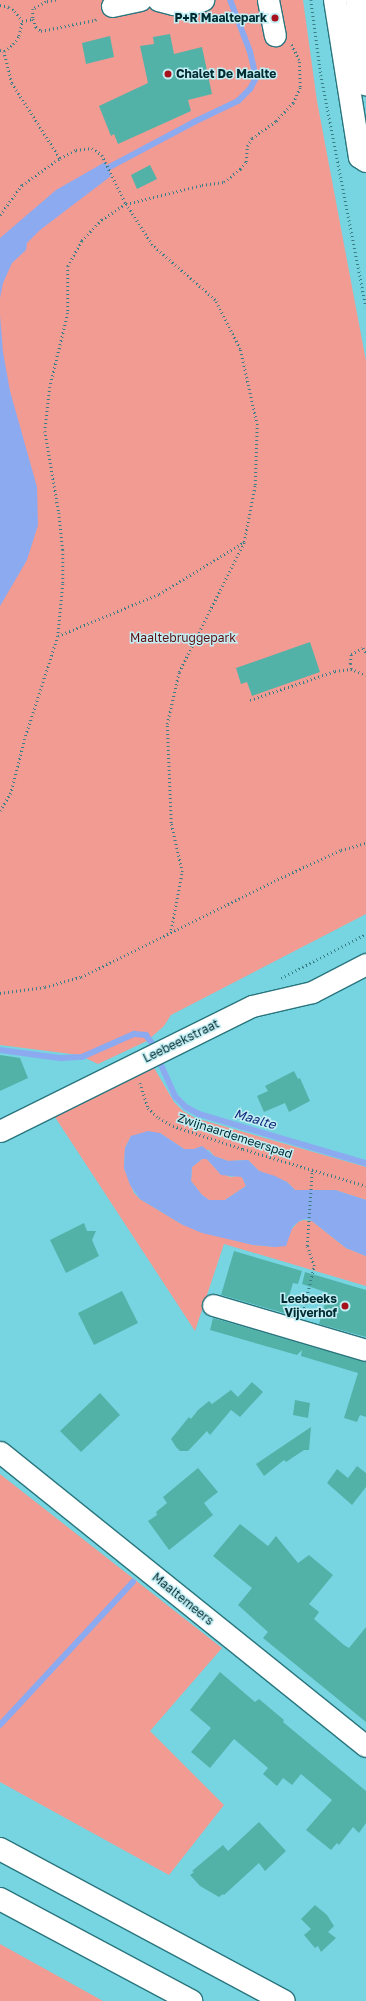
<!DOCTYPE html>
<html>
<head>
<meta charset="utf-8">
<style>
	body { margin:0 }
	#map { position:relative; width:366px; height:2001px; overflow:hidden; background:#76d5e1; font-family:"Golos Text",sans-serif }
	div>[style] { position:absolute }
	.green>* { inset:0; background:#f19b93 }
	.water>* { inset:0; background:#8caaf0 }
	.stream>* { height:5.5px; margin:-2.75px; padding:0 2.75px; transform-origin:2.75px; border-radius:2.75px; background:#8caaf0 }
	.building>* { inset:0; background:#53b2a8 }
	.path>* { height:2.5px; margin-top:-1.25px; transform-origin:0; background:repeating-linear-gradient(90deg,#397e87 0 1px,transparent 0 4px) }
	.roads { filter:drop-shadow(1px 0 #2a757d) drop-shadow(-1px 0 #2a757d) drop-shadow(0 1px #2a757d) drop-shadow(0 -1px #2a757d) }
	.minor>* { height:21px; margin:-10.5px; padding:0 10.5px; transform-origin:10.5px; border-radius:10.5px; background:#fff }
	.highway>* { height:22px; margin:-11px; padding:0 11px; transform-origin:11px; border-radius:11px; background:#fff }
	.dots>* { width:11px; height:11px; translate:-50% -50%; box-sizing:border-box; border:2px solid #c2eef4; border-radius:50% }
	span { translate:-50% -50%; white-space:nowrap; text-align:center; line-height:1.15; -webkit-text-stroke:3px #c2eef4; paint-order:stroke }
	.poi-label { font-size:12px; color:#002c31; font-weight:700 }
	.right { translate:-100% -50%; text-align:right }
	.left { translate:0 -50%; text-align:left }
	.park-label { font-size:12px; color:#5e1111 }
	.street-label { font-size:12px; color:#002c31 }
	.water-label { font-size:13px; color:#122a79; font-style:italic }
</style>
</head>
<body>
<div id="map">
	<div class="green">
		<i style="clip-path:polygon(0 0,303px 0,317px 101px,366px 361px,366px 914px,171px 1015px,164px 1026px,147px 1041px,98px 1064px,79px 1055px,0 1045px)"></i>
		<i style="clip-path:polygon(153px 1066px,174px 1102px,183px 1111px,195px 1118px,366px 1167px,366px 1200px,335px 1190px,295px 1190px,287px 1182px,259px 1171px,248px 1160px,228px 1161px,214px 1156px,209px 1150px,184px 1149px,160px 1133px,131px 1136px,125px 1148px,124px 1168px,134px 1193px,140px 1199px,183px 1225px,253px 1245px,276px 1247px,298px 1222px,303px 1220px,312px 1221px,346px 1248px,366px 1256px,366px 1286px,224px 1244px,195px 1331px,53px 1114px)"></i>
		<i style="clip-path:polygon(202px 1159px,207px 1159px,215px 1168px,230px 1177px,238px 1176px,242px 1177px,246px 1186px,225px 1200px,209px 1200px,202px 1195px,191px 1181px,192px 1167px)"></i>
		<i style="clip-path:polygon(0 1474px,222px 1648px,150px 1731px,224px 1805px,169px 1875px,0 1782px)"></i>
		<i style="clip-path:polygon(0 1944px,103px 2001px,0 2001px)"></i>
	</div>
	<div class="water">
		<i style="clip-path:polygon(105px 162px,111px 176px,40px 230px,27px 243px,26px 250px,12px 263px,3px 283px,0 298px,0 238px,56px 190px)"></i>
		<i style="clip-path:polygon(0 315px,3px 352px,10px 391px,37px 487px,38px 525px,27px 560px,0 606px)"></i>
		<i style="clip-path:polygon(evenodd,148px 1131px,160px 1133px,184px 1149px,194px 1149px,202px 1146px,214px 1156px,228px 1161px,248px 1160px,259px 1171px,275px 1176px,287px 1182px,295px 1190px,335px 1190px,366px 1200px,366px 1256px,346px 1248px,312px 1221px,307px 1219px,301px 1220px,293px 1226px,286px 1246px,276px 1247px,253px 1245px,202px 1233px,183px 1225px,140px 1199px,130px 1185px,124px 1168px,125px 1148px,131px 1136px,148px 1131px,202px 1159px,207px 1159px,221px 1175px,242px 1177px,246px 1186px,225px 1200px,209px 1200px,202px 1195px,191px 1181px,192px 1167px,202px 1159px)"></i>
	</div>
	<div class="stream">
		<i style="left:108px;top:168px;width:98px;rotate:-28.1deg"></i>
		<i style="left:194px;top:122px;width:49px;rotate:-25.5deg"></i>
		<i style="left:238px;top:101px;width:17px;rotate:-45deg"></i>
		<i style="left:250px;top:89px;width:13px;rotate:-61deg"></i>
		<i style="left:256px;top:78px;width:27px;rotate:-103deg"></i>
		<i style="left:250px;top:52px;width:56px;rotate:-111deg"></i>
		<i style="left:0;top:1050px;width:62px;rotate:7.5deg"></i>
		<i style="left:61px;top:1058px;width:21px;rotate:-3deg"></i>
		<i style="left:82px;top:1057px;width:57px;rotate:-23.9deg"></i>
		<i style="left:134px;top:1034px;width:12px;rotate:5deg"></i>
		<i style="left:146px;top:1035px;width:11px;rotate:52deg"></i>
		<i style="left:162px;top:1066px;width:34px;rotate:66deg"></i>
		<i style="left:176px;top:1097px;width:14px;rotate:45deg"></i>
		<i style="left:186px;top:1107px;width:15px;rotate:28deg"></i>
		<i style="left:199px;top:1114px;width:174px;rotate:16.4deg"></i>
		<i style="left:0;top:1725px;width:195px;rotate:-47.1deg"></i>
	</div>
	<div class="building">
		<i style="clip-path:polygon(170px 34px,174px 54px,202px 47px,212px 94px,188px 100px,191px 111px,118px 144px,114px 134px,111px 136px,99px 106px,148px 83px,140px 46px,154px 44px,153px 37px)"></i>
		<i style="clip-path:polygon(110px 36px,114px 57px,86px 64px,82px 43px)"></i>
		<i style="clip-path:polygon(150px 165px,157px 179px,137px 189px,131px 175px)"></i>
		<i style="clip-path:polygon(310px 642px,320px 672px,252px 696px,247px 682px,241px 684px,236px 668px)"></i>
		<i style="clip-path:polygon(0 1055px,20px 1058px,28px 1078px,0 1091px)"></i>
		<i style="clip-path:polygon(294px 1071px,298px 1079px,300px 1078px,310px 1101px,289px 1112px,285px 1103px,264px 1112px,257px 1096px,268px 1091px,265px 1086px)"></i>
		<i style="clip-path:polygon(84px 1223px,87px 1231px,96px 1231px,92px 1240px,99px 1256px,66px 1273px,50px 1240px)"></i>
		<i style="clip-path:polygon(234px 1251px,302px 1271px,298px 1284px,293px 1283px,284px 1313px,221px 1295px)"></i>
		<i style="clip-path:polygon(305px 1272px,366px 1290px,366px 1337px,319px 1324px,328px 1293px,302px 1284px)"></i>
		<i style="clip-path:polygon(122px 1291px,138px 1323px,94px 1345px,78px 1313px)"></i>
		<i style="clip-path:polygon(213px 1318px,366px 1362px,366px 1417px,360px 1415px,357px 1422px,344px 1418px,358px 1373px,301px 1356px,302px 1350px,297px 1355px,210px 1330px)"></i>
		<i style="clip-path:polygon(252px 1382px,263px 1392px,240px 1417px,231px 1410px,210px 1435px,207px 1431px,188px 1451px,180px 1451px,176px 1447px,171px 1439px,189px 1417px,191px 1419px,198px 1410px,209px 1401px,212px 1404px,231px 1390px,238px 1397px)"></i>
		<i style="clip-path:polygon(100px 1393px,120px 1415px,81px 1452px,60px 1431px)"></i>
		<i style="clip-path:polygon(295px 1400px,310px 1403px,308px 1418px,293px 1415px)"></i>
		<i style="clip-path:polygon(311px 1427px,309px 1450px,304px 1450px,286px 1462px,284px 1460px,264px 1476px,256px 1464px)"></i>
		<i style="clip-path:polygon(357px 1466px,366px 1473px,366px 1487px,352px 1505px,327px 1483px,337px 1469px,348px 1478px)"></i>
		<i style="clip-path:polygon(198px 1468px,218px 1492px,204px 1503px,213px 1515px,169px 1550px,148px 1521px,157px 1515px,156px 1512px,167px 1503px,163px 1497px)"></i>
		<i style="clip-path:polygon(240px 1524px,268px 1546px,276px 1536px,298px 1563px,309px 1555px,333px 1575px,309px 1604px,319px 1612px,314px 1619px,344px 1645px,349px 1648px,366px 1627px,366px 1722px,263px 1638px,268px 1632px,238px 1605px,252px 1588px,213px 1556px)"></i>
		<i style="clip-path:polygon(220px 1672px,255px 1702px,259px 1699px,284px 1720px,283px 1722px,366px 1791px,366px 1823px,359px 1833px,353px 1827px,339px 1845px,337px 1843px,331px 1850px,306px 1830px,332px 1800px,301px 1774px,292px 1785px,283px 1778px,277px 1786px,263px 1774px,268px 1768px,234px 1739px,210px 1768px,191px 1752px,211px 1728px,190px 1710px)"></i>
		<i style="clip-path:polygon(259px 1822px,286px 1851px,265px 1871px,259px 1863px,224px 1895px,223px 1894px,219px 1897px,200px 1886px,190px 1875px,194px 1872px,192px 1871px,223px 1845px,228px 1851px)"></i>
		<i style="clip-path:polygon(315px 1905px,327px 1915px,334px 1926px,328px 1932px,336px 1938px,321px 1952px,318px 1946px,315px 1948px,304px 1935px,311px 1929px,301px 1919px)"></i>
	</div>
	<div class="path">
		<i style="left:56px;top:0;width:10px;rotate:169deg"></i>
		<i style="left:46px;top:2px;width:15px;rotate:152deg"></i>
		<i style="left:33px;top:9px;width:10px;rotate:90deg"></i>
		<i style="left:33px;top:19px;width:9px;rotate:69deg"></i>
		<i style="left:36px;top:27px;width:6px;rotate:39deg"></i>
		<i style="left:41px;top:31px;width:55px;rotate:-11.5deg"></i>
		<i style="left:95px;top:20px;width:3px;rotate:-45deg"></i>
		<i style="left:311px;top:0;width:76px;rotate:82.4deg"></i>
		<i style="left:321px;top:75px;width:236px;rotate:79deg"></i>
		<i style="left:0;top:5px;width:9px;rotate:13deg"></i>
		<i style="left:9px;top:7px;width:7px;rotate:34deg"></i>
		<i style="left:15px;top:11px;width:12px;rotate:55deg"></i>
		<i style="left:0;top:50px;width:4px;rotate:14deg"></i>
		<i style="left:4px;top:51px;width:33px;rotate:76deg"></i>
		<i style="left:12px;top:83px;width:89px;rotate:57.4deg"></i>
		<i style="left:60px;top:158px;width:18px;rotate:-27deg"></i>
		<i style="left:76px;top:150px;width:16px;rotate:-7deg"></i>
		<i style="left:92px;top:148px;width:12px;rotate:35deg"></i>
		<i style="left:102px;top:155px;width:55px;rotate:63.9deg"></i>
		<i style="left:126px;top:204px;width:29px;rotate:146deg"></i>
		<i style="left:102px;top:220px;width:29px;rotate:134deg"></i>
		<i style="left:82px;top:241px;width:29px;rotate:119deg"></i>
		<i style="left:68px;top:266px;width:47px;rotate:90deg"></i>
		<i style="left:68px;top:313px;width:76px;rotate:103.7deg"></i>
		<i style="left:50px;top:387px;width:44px;rotate:96.5deg"></i>
		<i style="left:45px;top:431px;width:83px;rotate:80.3deg"></i>
		<i style="left:59px;top:513px;width:37px;rotate:84deg"></i>
		<i style="left:63px;top:550px;width:34px;rotate:90deg"></i>
		<i style="left:63px;top:584px;width:52px;rotate:95.5deg"></i>
		<i style="left:58px;top:636px;width:108px;rotate:107.8deg"></i>
		<i style="left:25px;top:739px;width:56px;rotate:104.5deg"></i>
		<i style="left:11px;top:793px;width:21px;rotate:121deg"></i>
		<i style="left:4px;top:51px;width:11px;rotate:-38deg"></i>
		<i style="left:13px;top:44px;width:10px;rotate:-53deg"></i>
		<i style="left:19px;top:36px;width:15px;rotate:-79deg"></i>
		<i style="left:22px;top:21px;width:11px;rotate:-10deg"></i>
		<i style="left:0;top:215px;width:37px;rotate:-54deg"></i>
		<i style="left:22px;top:185px;width:47px;rotate:-35.4deg"></i>
		<i style="left:58px;top:636px;width:109px;rotate:-22.6deg"></i>
		<i style="left:159px;top:594px;width:100px;rotate:-31.5deg"></i>
		<i style="left:244px;top:542px;width:58px;rotate:-79.1deg"></i>
		<i style="left:255px;top:485px;width:60px;rotate:-88.1deg"></i>
		<i style="left:257px;top:425px;width:78px;rotate:-102.6deg"></i>
		<i style="left:240px;top:349px;width:55px;rotate:-117deg"></i>
		<i style="left:215px;top:300px;width:84px;rotate:-138.9deg"></i>
		<i style="left:152px;top:245px;width:49px;rotate:-122.4deg"></i>
		<i style="left:126px;top:204px;width:78px;rotate:-14deg"></i>
		<i style="left:202px;top:185px;width:22px;rotate:-8deg"></i>
		<i style="left:224px;top:182px;width:21px;rotate:-39deg"></i>
		<i style="left:240px;top:169px;width:9px;rotate:-49deg"></i>
		<i style="left:246px;top:162px;width:16px;rotate:-86deg"></i>
		<i style="left:247px;top:146px;width:9px;rotate:-58deg"></i>
		<i style="left:252px;top:138px;width:29px;rotate:-35deg"></i>
		<i style="left:276px;top:121px;width:25px;rotate:-47deg"></i>
		<i style="left:293px;top:103px;width:17px;rotate:-66deg"></i>
		<i style="left:300px;top:87px;width:27px;rotate:-92deg"></i>
		<i style="left:299px;top:60px;width:18px;rotate:-117deg"></i>
		<i style="left:351px;top:669px;width:5px;rotate:-101deg"></i>
		<i style="left:350px;top:664px;width:10px;rotate:-84deg"></i>
		<i style="left:351px;top:654px;width:13px;rotate:-27deg"></i>
		<i style="left:363px;top:648px;width:6px;rotate:59deg"></i>
		<i style="left:250px;top:700px;width:90px;rotate:-18.8deg"></i>
		<i style="left:335px;top:671px;width:16px;rotate:-7deg"></i>
		<i style="left:351px;top:669px;width:16px;rotate:22deg"></i>
		<i style="left:171px;top:930px;width:59px;rotate:-79.3deg"></i>
		<i style="left:182px;top:872px;width:50px;rotate:-102.7deg"></i>
		<i style="left:171px;top:823px;width:99px;rotate:-92.3deg"></i>
		<i style="left:167px;top:724px;width:53px;rotate:-77deg"></i>
		<i style="left:179px;top:672px;width:145px;rotate:-63.4deg"></i>
		<i style="left:281px;top:978px;width:96px;rotate:-27.4deg"></i>
		<i style="left:0;top:993px;width:45px;rotate:-7.6deg"></i>
		<i style="left:45px;top:987px;width:37px;rotate:-16deg"></i>
		<i style="left:81px;top:977px;width:216px;rotate:-26.4deg"></i>
		<i style="left:274px;top:881px;width:74px;rotate:-24.8deg"></i>
		<i style="left:341px;top:850px;width:26px;rotate:-16deg"></i>
		<i style="left:140px;top:1083px;width:26px;rotate:72deg"></i>
		<i style="left:148px;top:1108px;width:15px;rotate:42deg"></i>
		<i style="left:159px;top:1118px;width:16px;rotate:30deg"></i>
		<i style="left:173px;top:1126px;width:74px;rotate:18.2deg"></i>
		<i style="left:243px;top:1149px;width:128px;rotate:16.7deg"></i>
		<i style="left:303px;top:1312px;width:47px;rotate:-76.6deg"></i>
		<i style="left:314px;top:1266px;width:21px;rotate:-109deg"></i>
		<i style="left:307px;top:1246px;width:76px;rotate:-86.2deg"></i>
	</div>
	<div class="roads">
		<div class="minor">
			<i style="left:158px;top:0;width:16px;rotate:15deg"></i>
			<i style="left:173px;top:4px;width:19px"></i>
			<i style="left:192px;top:4px;width:12px;rotate:-20deg"></i>
			<i style="left:268px;top:0;width:36px;rotate:79deg"></i>
			<i style="left:112px;top:6px;width:29px;rotate:-12deg"></i>
			<i style="left:0;top:1131px;width:281px;rotate:-26.4deg"></i>
			<i style="left:252px;top:1006px;width:62px;rotate:-13.1deg"></i>
			<i style="left:312px;top:992px;width:61px;rotate:-27.4deg"></i>
			<i style="left:213px;top:1305px;width:159px;rotate:16.4deg"></i>
			<i style="left:0;top:1452px;width:469px;rotate:38.8deg"></i>
		</div>
		<div class="highway">
			<i style="left:335px;top:0;width:159px;rotate:81deg"></i>
			<i style="left:360px;top:157px;width:7px;rotate:34deg"></i>
			<i style="left:357px;top:0;width:85px;rotate:84deg"></i>
			<i style="left:0;top:1849px;width:322px;rotate:28.2deg"></i>
			<i style="left:0;top:1899px;width:217px;rotate:28.1deg"></i>
		</div>
	</div>
	<div class="dots">
		<i style="left:275px;top:18px;background:#a7111b"></i>
		<i style="left:168px;top:74px;background:#a7111b"></i>
		<i style="left:345px;top:1306px;background:#a7111b"></i>
	</div>
	<div class="poi-label">
		<span class="right" style="left:267px;top:18px">P+R Maaltepark</span>
		<span class="left" style="left:176px;top:74px">Chalet De Maalte</span>
		<span class="right" style="left:337px;top:1306px">Leebeeks<br>Vijverhof</span>
	</div>
	<div class="park-label">
		<span style="left:183px;top:638px">Maaltebruggepark</span>
	</div>
	<div class="street-label">
		<span style="left:181px;top:1041px;rotate:-26deg">Leebeekstraat</span>
		<span style="left:235px;top:1136px;rotate:18deg">Zwijnaardemeerspad</span>
		<span style="left:183px;top:1599px;rotate:39deg">Maaltemeers</span>
	</div>
	<div class="water-label">
		<span style="left:255px;top:1119px;rotate:16deg">Maalte</span>
	</div>
</div>
</body>
</html>
